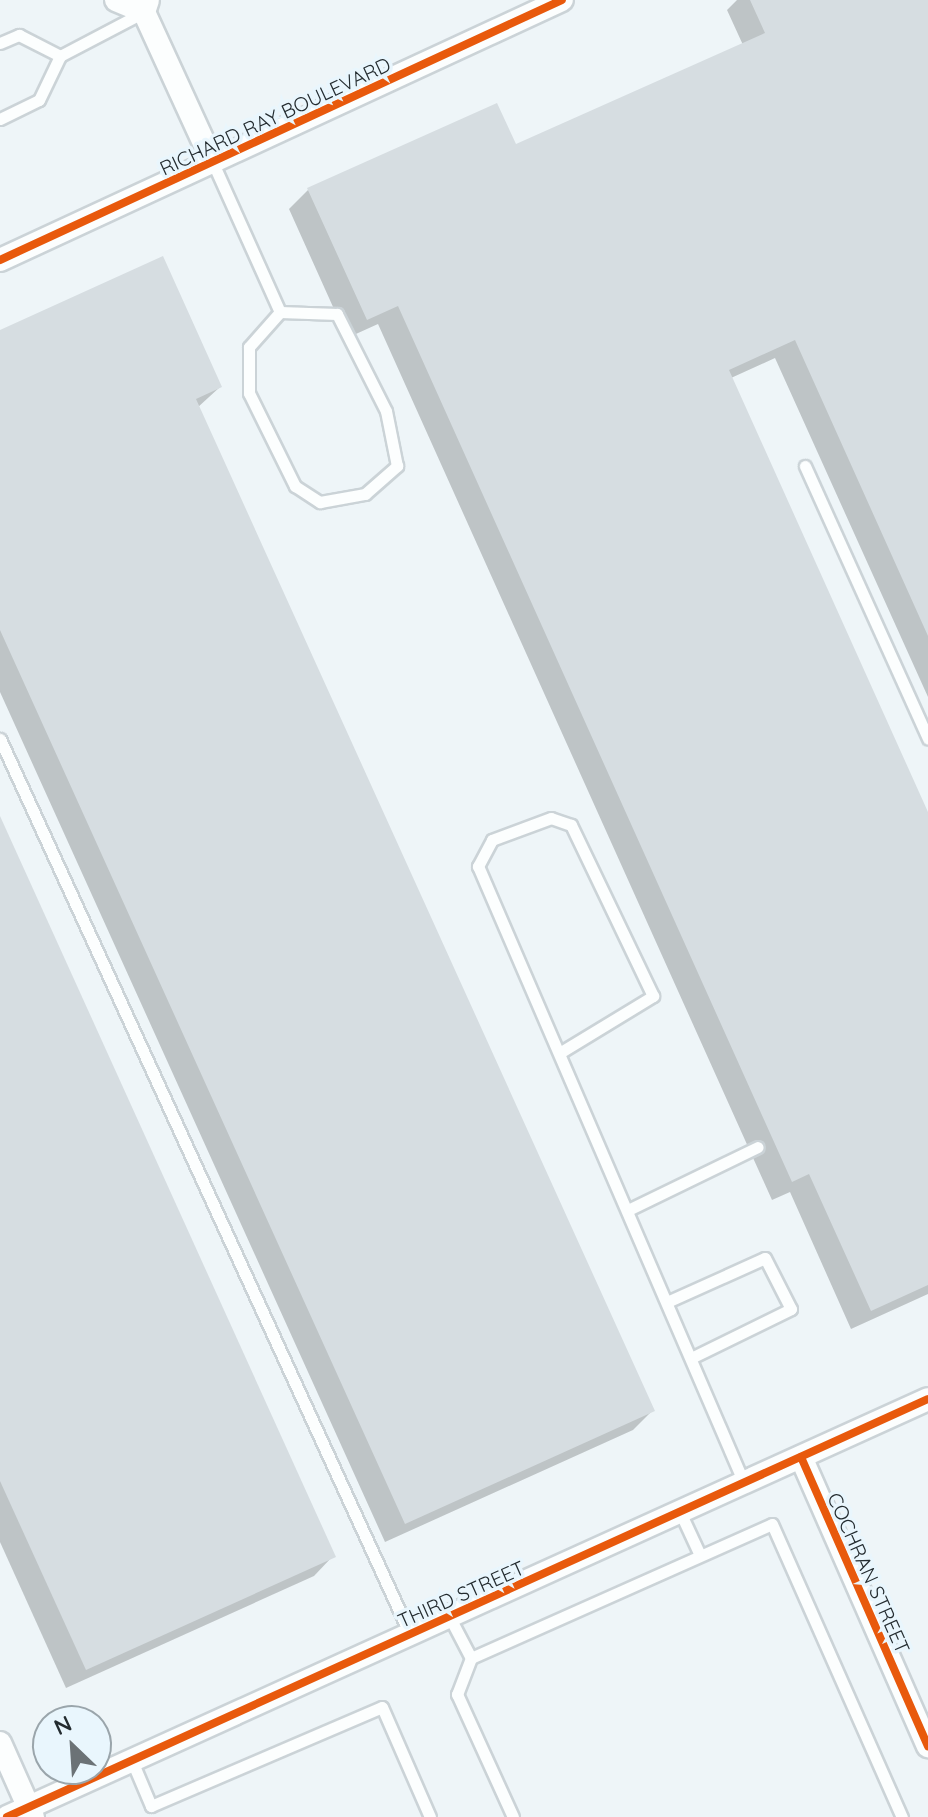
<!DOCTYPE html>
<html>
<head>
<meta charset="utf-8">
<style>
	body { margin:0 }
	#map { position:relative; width:928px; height:1817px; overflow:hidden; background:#eef5f8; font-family:Quicksand,sans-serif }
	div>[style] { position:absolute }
	.shadow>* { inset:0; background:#0003 }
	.building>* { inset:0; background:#d6dde1 }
	.roads { filter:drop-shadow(2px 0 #cbd3d7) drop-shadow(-2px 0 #cbd3d7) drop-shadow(0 2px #cbd3d7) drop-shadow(0 -2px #cbd3d7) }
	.lane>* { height:11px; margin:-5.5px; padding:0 5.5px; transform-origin:5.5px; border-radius:5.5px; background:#fcfefe }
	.street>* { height:22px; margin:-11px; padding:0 11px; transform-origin:11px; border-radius:11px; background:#fcfefe }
	.cycleway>* { height:8px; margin:-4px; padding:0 4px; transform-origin:4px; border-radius:4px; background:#e8590c }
	span { translate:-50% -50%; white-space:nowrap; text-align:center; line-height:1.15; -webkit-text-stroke:7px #e9f6fd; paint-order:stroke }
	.street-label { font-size:20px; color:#242c30 }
	.north { position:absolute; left:32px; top:1705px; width:80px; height:80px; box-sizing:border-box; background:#e9f6fd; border:2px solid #9aa5ab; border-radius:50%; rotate:335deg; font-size:22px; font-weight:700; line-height:32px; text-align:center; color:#242c30 }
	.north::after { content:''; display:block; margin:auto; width:28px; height:36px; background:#6b7276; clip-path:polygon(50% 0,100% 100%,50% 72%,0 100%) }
</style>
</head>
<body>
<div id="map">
	<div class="shadow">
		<i style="clip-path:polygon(737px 0,928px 0,928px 697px,775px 358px,731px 378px,928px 817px,928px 1294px,851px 1329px,790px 1192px,772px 1200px,378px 324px,347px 338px,289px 209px,308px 190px,515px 147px,743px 45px,727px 10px)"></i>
		<i style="clip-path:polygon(0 332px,220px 387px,197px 408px,652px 1411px,633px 1430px,385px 1542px,0 692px)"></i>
		<i style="clip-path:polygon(0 821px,333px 1556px,314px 1576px,66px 1688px,0 1542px)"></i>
	</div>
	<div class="building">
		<i style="clip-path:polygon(750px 0,928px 0,928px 636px,795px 340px,729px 370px,928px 812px,928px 1285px,871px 1311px,809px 1174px,792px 1182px,398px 306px,367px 320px,307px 188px,497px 103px,516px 144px,765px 33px)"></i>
		<i style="clip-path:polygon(163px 256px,222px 387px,196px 399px,655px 1411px,405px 1524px,0 630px,0 330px)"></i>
		<i style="clip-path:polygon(0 816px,336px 1557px,86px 1670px,0 1481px)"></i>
	</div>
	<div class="roads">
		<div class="lane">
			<i style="left:0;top:43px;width:21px;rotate:-23deg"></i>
			<i style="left:19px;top:35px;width:46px;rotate:27.1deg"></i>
			<i style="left:0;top:119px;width:43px;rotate:-26deg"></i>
			<i style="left:39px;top:100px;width:49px;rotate:-64.5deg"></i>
			<i style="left:60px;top:56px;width:95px;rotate:-27.6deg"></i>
			<i style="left:213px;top:163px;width:163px;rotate:65.8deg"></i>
			<i style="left:280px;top:312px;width:47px;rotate:131.5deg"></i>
			<i style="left:249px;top:347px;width:46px;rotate:90deg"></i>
			<i style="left:249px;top:393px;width:104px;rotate:63.7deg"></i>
			<i style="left:295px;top:486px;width:30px;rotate:33deg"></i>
			<i style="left:320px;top:502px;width:46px;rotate:-10.1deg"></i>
			<i style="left:365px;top:494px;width:43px;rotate:-41.2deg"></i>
			<i style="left:397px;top:466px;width:56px;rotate:-101.3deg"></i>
			<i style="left:386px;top:411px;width:109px;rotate:-116.8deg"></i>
			<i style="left:337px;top:314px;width:57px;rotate:-178deg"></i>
			<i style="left:805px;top:466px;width:299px;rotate:65.7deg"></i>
			<i style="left:0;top:739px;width:984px;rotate:65.39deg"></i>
			<i style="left:561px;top:1052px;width:108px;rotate:-31.3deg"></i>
			<i style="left:653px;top:996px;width:190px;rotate:-115.6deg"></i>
			<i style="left:571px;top:825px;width:21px;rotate:-161deg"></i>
			<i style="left:551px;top:818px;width:63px;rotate:159.6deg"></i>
			<i style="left:492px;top:840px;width:30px;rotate:118deg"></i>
			<i style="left:478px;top:866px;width:672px;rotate:66.68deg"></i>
			<i style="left:628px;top:1210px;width:144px;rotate:-25.9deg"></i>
			<i style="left:667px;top:1302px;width:107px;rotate:-24.2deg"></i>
			<i style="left:765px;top:1258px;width:57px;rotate:63deg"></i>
			<i style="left:791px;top:1309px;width:111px;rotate:153.9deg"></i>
			<i style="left:680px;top:1512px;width:47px;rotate:65.1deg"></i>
			<i style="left:449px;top:1616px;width:47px;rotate:62.4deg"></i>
			<i style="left:471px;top:1658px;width:329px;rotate:-24deg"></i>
			<i style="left:772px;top:1524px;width:321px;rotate:66.1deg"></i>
			<i style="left:471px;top:1658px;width:39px;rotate:111deg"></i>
			<i style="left:457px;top:1694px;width:135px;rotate:65.5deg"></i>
			<i style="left:132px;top:1761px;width:49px;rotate:67.1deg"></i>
			<i style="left:151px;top:1806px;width:251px;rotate:-23.2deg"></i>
			<i style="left:382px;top:1707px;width:120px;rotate:66.4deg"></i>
		</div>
		<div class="street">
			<i style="left:116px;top:0;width:30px;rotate:23deg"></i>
			<i style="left:148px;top:0;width:13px;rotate:108deg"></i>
			<i style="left:144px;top:12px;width:166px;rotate:65.4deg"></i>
			<i style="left:0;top:260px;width:619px;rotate:-24.83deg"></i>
			<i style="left:801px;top:1457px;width:316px;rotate:66.3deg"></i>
			<i style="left:0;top:1743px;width:81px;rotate:66deg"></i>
			<i style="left:7px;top:1817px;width:1011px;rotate:-24.41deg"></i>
		</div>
	</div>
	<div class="cycleway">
		<i style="left:0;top:260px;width:619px;rotate:-24.83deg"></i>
		<i style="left:801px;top:1457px;width:316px;rotate:66.3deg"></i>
		<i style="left:7px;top:1817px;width:1011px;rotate:-24.41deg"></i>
	</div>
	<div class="street-label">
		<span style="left:275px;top:116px;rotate:-25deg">RICHARD RAY BOULEVARD</span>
		<span style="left:869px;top:1573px;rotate:66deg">COCHRAN STREET</span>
		<span style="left:461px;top:1594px;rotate:-24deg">THIRD STREET</span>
	</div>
	<div class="north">N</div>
</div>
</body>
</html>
